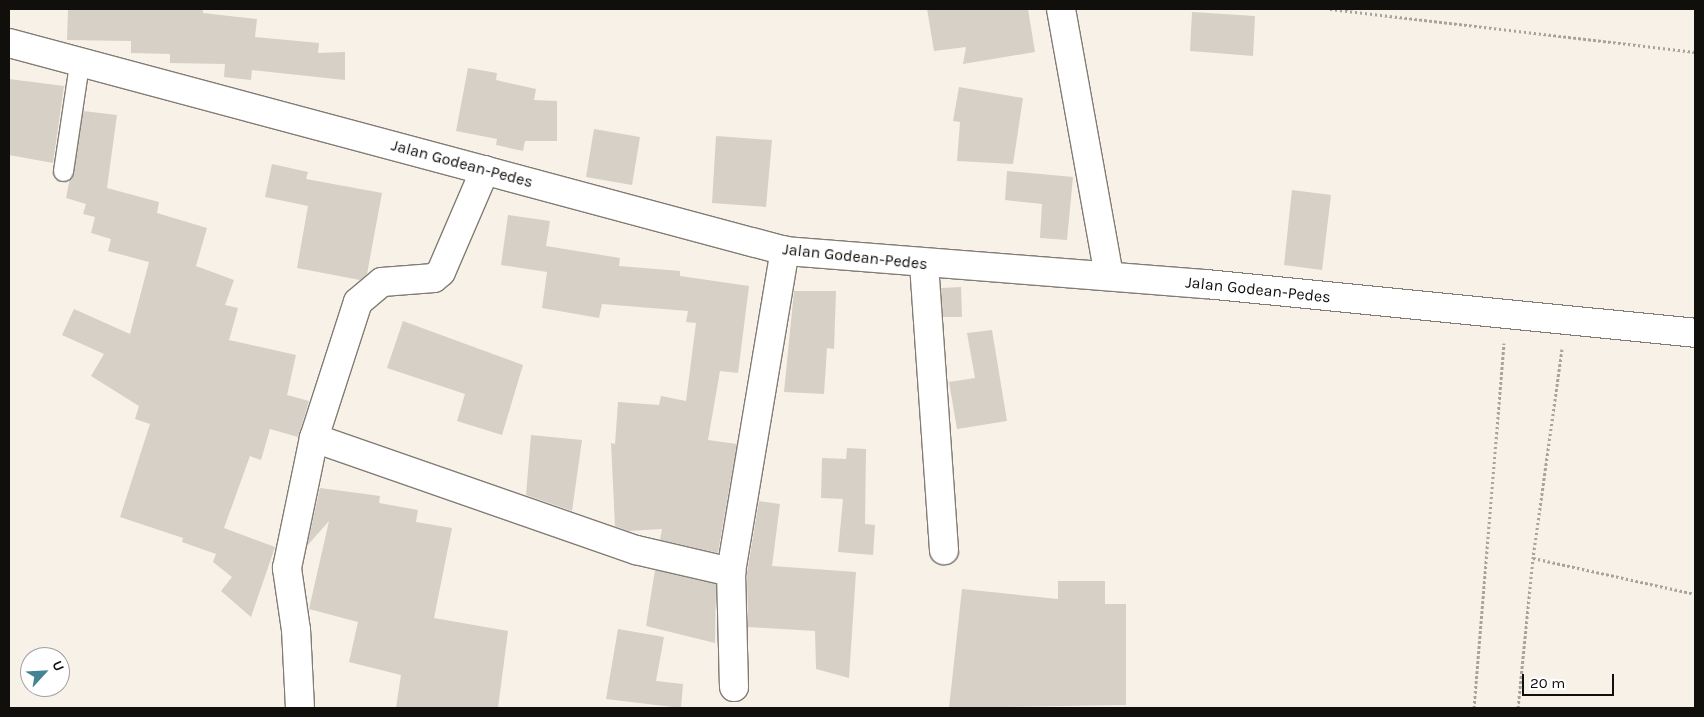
<!DOCTYPE html>
<html>
<head>
<meta charset="utf-8">
<style>
	body { margin:0 }
	#map { position:relative; width:1704px; height:717px; overflow:hidden; background:#f8f1e8; font-family:Karla,sans-serif }
	div>[style] { position:absolute }
	.building>* { inset:0; background:#d6d0c7 }
	.path>* { height:3px; margin-top:-1.5px; transform-origin:0; background:repeating-linear-gradient(90deg,#a8a39c 0 2.5px,transparent 0 5px) }
	.roads { filter:drop-shadow(1px 0 #827c74) drop-shadow(-1px 0 #827c74) drop-shadow(0 1px #827c74) drop-shadow(0 -1px #827c74) }
	.service>* { height:19px; margin:-9.5px; padding:0 9.5px; transform-origin:9.5px; border-radius:9.5px; background:#fff }
	.minor>* { height:28px; margin:-14px; padding:0 14px; transform-origin:14px; border-radius:14px; background:#fff }
	.tertiary>* { height:28px; margin:-14px; padding:0 14px; transform-origin:14px; border-radius:14px; background:#fff }
	span { translate:-50% -50%; white-space:nowrap; text-align:center; line-height:1.15; -webkit-text-stroke:4px #fff; paint-order:stroke }
	.street-label { font-size:16px; color:#110f0c }
	.frame { position:absolute; inset:0; border:10px solid #110f0c; pointer-events:none }
	.north { position:absolute; left:20px; top:647px; width:50px; height:50px; box-sizing:border-box; background:#fff; border:1px solid #a09f9e; border-radius:50%; rotate:65deg; font-size:14px; font-weight:700; line-height:20px; text-align:center; color:#110f0c }
	.north::after { content:''; display:block; margin:auto; width:18px; height:22px; background:#428396; clip-path:polygon(50% 0,100% 100%,50% 72%,0 100%) }
	.scale { position:absolute; left:1522px; top:674px; width:92px; height:22px; box-sizing:border-box; border:2px solid #110f0c; border-top:0; padding-left:6px; font-size:15px; line-height:18px; white-space:nowrap; color:#110f0c; -webkit-text-stroke:4px #fff; paint-order:stroke }
</style>
</head>
<body>
<div id="map">
	<div class="building">
		<i style="clip-path:polygon(68px 9px,203px 9px,203px 13px,257px 19px,255px 37px,319px 43px,318px 53px,345px 52px,345px 80px,252px 70px,251px 80px,224px 77px,225px 64px,170px 63px,170px 54px,131px 53px,131px 41px,67px 40px)"></i>
		<i style="clip-path:polygon(927px 9px,1028px 9px,1035px 52px,963px 64px,966px 47px,934px 51px)"></i>
		<i style="clip-path:polygon(1192px 12px,1255px 16px,1253px 56px,1190px 51px)"></i>
		<i style="clip-path:polygon(468px 68px,497px 73px,496px 80px,536px 89px,534px 100px,557px 101px,557px 141px,525px 141px,523px 151px,496px 145px,497px 139px,456px 131px)"></i>
		<i style="clip-path:polygon(9px 79px,64px 86px,53px 163px,9px 155px)"></i>
		<i style="clip-path:polygon(959px 87px,1023px 98px,1013px 164px,957px 161px,960px 122px,953px 121px)"></i>
		<i style="clip-path:polygon(83px 111px,117px 115px,107px 188px,159px 202px,157px 213px,207px 228px,196px 266px,234px 280px,225px 305px,238px 308px,229px 340px,296px 355px,287px 395px,309px 401px,298px 437px,270px 429px,261px 460px,250px 456px,224px 528px,275px 547px,251px 617px,221px 591px,232px 577px,213px 562px,216px 554px,182px 542px,183px 538px,120px 517px,150px 424px,135px 419px,139px 406px,91px 376px,104px 354px,62px 335px,74px 309px,130px 334px,149px 262px,108px 251px,111px 239px,91px 233px,95px 217px,83px 214px,86px 204px,66px 198px)"></i>
		<i style="clip-path:polygon(594px 129px,640px 137px,632px 185px,586px 177px)"></i>
		<i style="clip-path:polygon(716px 136px,772px 140px,766px 207px,712px 203px)"></i>
		<i style="clip-path:polygon(272px 164px,308px 172px,306px 179px,382px 193px,367px 274px,360px 280px,297px 268px,308px 206px,265px 197px)"></i>
		<i style="clip-path:polygon(1007px 171px,1073px 177px,1067px 240px,1040px 238px,1042px 204px,1005px 200px)"></i>
		<i style="clip-path:polygon(1292px 190px,1331px 195px,1322px 270px,1284px 265px)"></i>
		<i style="clip-path:polygon(508px 215px,550px 221px,546px 246px,620px 258px,619px 266px,680px 271px,680px 276px,749px 286px,738px 373px,720px 371px,708px 440px,737px 444px,718px 553px,660px 540px,662px 529px,628px 531px,615px 526px,611px 443px,615px 444px,618px 402px,659px 405px,661px 396px,686px 401px,696px 323px,686px 322px,688px 311px,602px 304px,599px 318px,542px 308px,547px 272px,501px 265px)"></i>
		<i style="clip-path:polygon(961px 287px,962px 317px,943px 317px,941px 288px)"></i>
		<i style="clip-path:polygon(794px 291px,836px 291px,834px 349px,827px 348px,824px 394px,784px 392px)"></i>
		<i style="clip-path:polygon(403px 321px,523px 365px,502px 435px,457px 421px,465px 394px,387px 368px)"></i>
		<i style="clip-path:polygon(992px 330px,1007px 421px,957px 429px,949px 382px,975px 378px,967px 333px)"></i>
		<i style="clip-path:polygon(531px 435px,582px 440px,572px 511px,526px 495px)"></i>
		<i style="clip-path:polygon(847px 448px,866px 449px,865px 524px,875px 525px,873px 555px,838px 552px,843px 499px,821px 498px,822px 458px,846px 459px)"></i>
		<i style="clip-path:polygon(320px 488px,380px 496px,379px 503px,418px 510px,416px 522px,452px 528px,434px 618px,508px 631px,498px 708px,396px 708px,401px 675px,349px 662px,358px 622px,309px 609px,329px 521px,307px 546px)"></i>
		<i style="clip-path:polygon(759px 501px,780px 504px,772px 566px,856px 572px,849px 678px,816px 669px,815px 631px,748px 627px,747px 573px)"></i>
		<i style="clip-path:polygon(655px 570px,716px 584px,715px 643px,646px 626px)"></i>
		<i style="clip-path:polygon(1058px 581px,1105px 581px,1105px 604px,1126px 604px,1126px 705px,949px 708px,962px 589px,1058px 599px)"></i>
		<i style="clip-path:polygon(618px 629px,664px 637px,656px 681px,683px 684px,681px 708px,606px 699px)"></i>
	</div>
	<div class="path">
		<i style="left:1330px;top:9px;width:368px;rotate:6.7deg"></i>
		<i style="left:1562px;top:349px;width:211px;rotate:97.9deg"></i>
		<i style="left:1533px;top:558px;width:166px;rotate:12.5deg"></i>
		<i style="left:1474px;top:708px;width:366px;rotate:-85.3deg"></i>
		<i style="left:1518px;top:708px;width:151px;rotate:-84.3deg"></i>
	</div>
	<div class="roads">
		<div class="service">
			<i style="left:63px;top:171px;width:108px;rotate:-81.5deg"></i>
		</div>
		<div class="minor">
			<i style="left:1061px;top:9px;width:271px;rotate:79.8deg"></i>
			<i style="left:924px;top:264px;width:287px;rotate:86deg"></i>
			<i style="left:314px;top:438px;width:341px;rotate:19.2deg"></i>
			<i style="left:636px;top:550px;width:98px;rotate:13deg"></i>
			<i style="left:734px;top:687px;width:115px;rotate:-91.5deg"></i>
			<i style="left:731px;top:572px;width:326px;rotate:-80.5deg"></i>
			<i style="left:300px;top:708px;width:78px;rotate:-92.9deg"></i>
			<i style="left:296px;top:630px;width:63px;rotate:-98.3deg"></i>
			<i style="left:287px;top:568px;width:133px;rotate:-78.3deg"></i>
			<i style="left:314px;top:438px;width:143px;rotate:-72.1deg"></i>
			<i style="left:358px;top:302px;width:31px;rotate:-40deg"></i>
			<i style="left:382px;top:282px;width:52px;rotate:-4.4deg"></i>
			<i style="left:434px;top:278px;width:9px;rotate:-41deg"></i>
			<i style="left:441px;top:272px;width:111px;rotate:-66.7deg"></i>
		</div>
		<div class="tertiary">
			<i style="left:9px;top:43px;width:803px;rotate:15deg"></i>
			<i style="left:785px;top:251px;width:422px;rotate:4.5deg"></i>
			<i style="left:1206px;top:284px;width:491px;rotate:5.7deg"></i>
		</div>
	</div>
	<div class="street-label">
		<span style="left:462px;top:164px;rotate:15deg">Jalan Godean-Pedes</span>
		<span style="left:855px;top:257px;rotate:6deg">Jalan Godean-Pedes</span>
		<span style="left:1258px;top:290px;rotate:6deg">Jalan Godean-Pedes</span>
	</div>
	<div class="frame"></div>
	<div class="north">U</div>
	<div class="scale">20 m</div>
</div>
</body>
</html>
